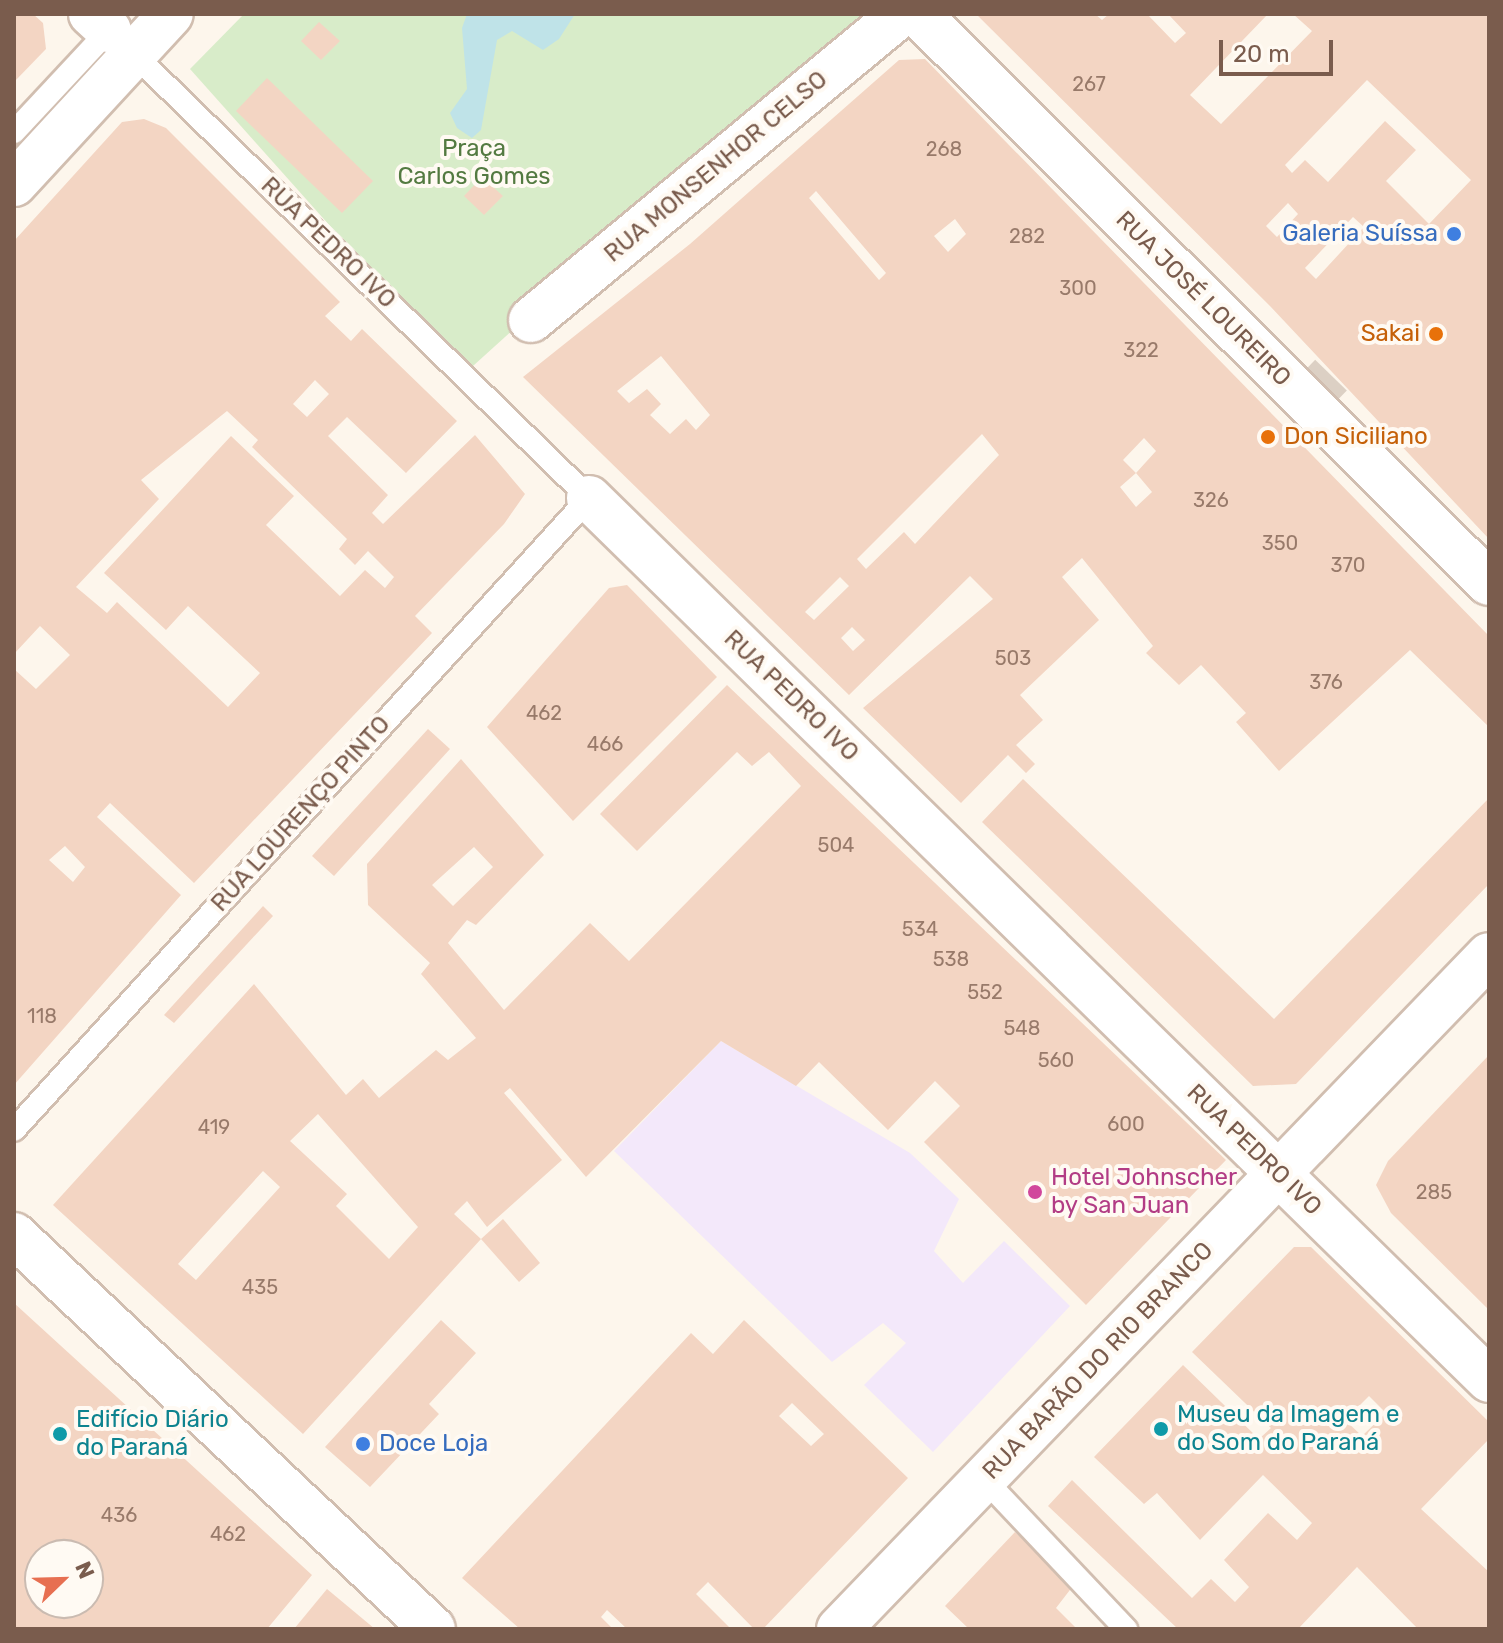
<!DOCTYPE html>
<html>
<head>
<meta charset="utf-8">
<style>
	body { margin:0 }
	#map { position:relative; width:1503px; height:1643px; overflow:hidden; background:#fdf6ec; font-family:Rubik,sans-serif }
	div>[style] { position:absolute }
	.education>* { inset:0; background:#f3e8fa }
	.green>* { inset:0; background:#d8ecc9 }
	.water>* { inset:0; background:#bfe3e8 }
	.building>* { inset:0; background:#f3d5c3 }
	.street-tunnel>* { height:44px; margin-top:-22px; transform-origin:0; background:repeating-linear-gradient(90deg,#dcd0c4 0 44px,transparent 0 66px) }
	.roads { filter:drop-shadow(2px 0 #d1beb0) drop-shadow(-2px 0 #d1beb0) drop-shadow(0 2px #d1beb0) drop-shadow(0 -2px #d1beb0) }
	.lane>* { height:22px; margin:-11px; padding:0 11px; transform-origin:11px; border-radius:11px; background:#fff }
	.street>* { height:44px; margin:-22px; padding:0 22px; transform-origin:22px; border-radius:22px; background:#fff }
	.secondary>* { height:44px; margin:-22px; padding:0 22px; transform-origin:22px; border-radius:22px; background:#fff }
	.dots>* { width:22px; height:22px; translate:-50% -50%; box-sizing:border-box; border:4px solid #fffaf3; border-radius:50% }
	span { translate:-50% -50%; white-space:nowrap; text-align:center; line-height:1.15; -webkit-text-stroke:8px #fffaf3; paint-order:stroke }
	.number-label { font-size:20px; color:#987a6a }
	.number-label span { -webkit-text-stroke-width:0 }
	.park-label { font-size:24px; color:#537a41 }
	.street-label { font-size:24px; color:#7a5c4d }
	.shop-label { font-size:24px; color:#366cbe }
	.right { translate:-100% -50%; text-align:right }
	.left { translate:0 -50%; text-align:left }
	.food-label { font-size:24px; color:#c56008 }
	.hotel-label { font-size:24px; color:#b23c85 }
	.culture-label { font-size:24px; color:#0d838f }
	.frame { position:absolute; inset:0; border:16px solid #7a5c4d; pointer-events:none }
	.north { position:absolute; left:24px; top:1539px; width:80px; height:80px; box-sizing:border-box; background:#fffaf3; border:2px solid #cabbb1; border-radius:50%; rotate:67deg; font-size:22px; font-weight:700; line-height:32px; text-align:center; color:#7a5c4d }
	.north::after { content:''; display:block; margin:auto; width:28px; height:36px; background:#e76f51; clip-path:polygon(50% 0,100% 100%,50% 72%,0 100%) }
	.scale { position:absolute; left:1219px; top:40px; width:114px; height:36px; box-sizing:border-box; border:4px solid #7a5c4d; border-top:0; padding-left:10px; font-size:24px; line-height:28px; white-space:nowrap; color:#7a5c4d; -webkit-text-stroke:6px #fffaf3; paint-order:stroke }
</style>
</head>
<body>
<div id="map">
	<div class="education">
		<i style="clip-path:polygon(721px 1041px,910px 1153px,959px 1199px,934px 1251px,963px 1283px,1004px 1241px,1070px 1306px,933px 1452px,864px 1385px,906px 1343px,883px 1323px,832px 1362px,614px 1151px)"></i>
	</div>
	<div class="green">
		<i style="clip-path:polygon(244px 14px,863px 14px,463px 375px,190px 69px)"></i>
	</div>
	<div class="water">
		<i style="clip-path:polygon(467px 14px,575px 14px,559px 39px,543px 50px,512px 31px,497px 40px,481px 130px,472px 138px,457px 128px,450px 113px,467px 89px,462px 28px)"></i>
	</div>
	<div class="building">
		<i style="clip-path:polygon(14px 14px,33px 14px,43px 23px,46px 49px,14px 82px)"></i>
		<i style="clip-path:polygon(evenodd,976px 14px,1095px 14px,1102px 20px,1109px 14px,1147px 14px,1175px 43px,1186px 33px,1168px 14px,1268px 14px,1190px 95px,1221px 124px,1312px 31px,1293px 14px,1489px 14px,1489px 539px,1270px 306px,976px 14px,1367px 80px,1471px 180px,1429px 224px,1386px 181px,1416px 150px,1385px 121px,1328px 182px,1305px 160px,1292px 173px,1285px 165px,1367px 80px,976px 14px,1288px 203px,1298px 214px,1277px 237px,1266px 226px,1288px 203px,976px 14px,1353px 217px,1364px 227px,1316px 279px,1305px 268px,1353px 217px)"></i>
		<i style="clip-path:polygon(319px 22px,340px 41px,321px 60px,301px 41px)"></i>
		<i style="clip-path:polygon(evenodd,925px 59px,1489px 636px,1489px 727px,1410px 650px,1279px 771px,1236px 722px,1246px 713px,1201px 665px,1179px 685px,1146px 653px,1153px 646px,1082px 558px,1062px 577px,1099px 620px,1020px 695px,1043px 720px,1016px 745px,1035px 764px,1026px 773px,1008px 755px,961px 803px,863px 708px,993px 599px,970px 576px,849px 695px,523px 377px,690px 244px,899px 60px,925px 59px,816px 191px,886px 273px,879px 280px,809px 198px,816px 191px,925px 59px,955px 219px,966px 234px,948px 252px,934px 236px,955px 219px,925px 59px,661px 356px,710px 415px,696px 430px,686px 419px,670px 434px,650px 415px,661px 404px,647px 389px,629px 403px,617px 391px,661px 356px,925px 59px,982px 434px,999px 455px,915px 544px,904px 532px,866px 569px,857px 559px,982px 434px,925px 59px,1144px 438px,1156px 451px,1136px 473px,1152px 492px,1136px 507px,1120px 487px,1136px 473px,1123px 460px,1144px 438px,925px 59px,840px 577px,849px 586px,814px 620px,805px 612px,840px 577px,925px 59px,852px 627px,865px 640px,853px 651px,841px 638px,852px 627px)"></i>
		<i style="clip-path:polygon(267px 78px,373px 181px,342px 213px,236px 111px)"></i>
		<i style="clip-path:polygon(evenodd,144px 119px,166px 128px,340px 302px,325px 316px,351px 341px,362px 329px,457px 421px,406px 473px,347px 417px,328px 436px,388px 495px,372px 513px,383px 524px,475px 435px,525px 494px,504px 524px,415px 616px,432px 633px,194px 883px,110px 803px,97px 817px,181px 895px,14px 1085px,14px 669px,36px 689px,70px 655px,40px 626px,14px 654px,14px 241px,122px 122px,144px 119px,315px 380px,329px 394px,307px 417px,293px 404px,315px 380px,144px 119px,227px 411px,258px 440px,252px 447px,347px 539px,339px 549px,355px 565px,368px 551px,394px 577px,385px 588px,365px 570px,340px 596px,266px 525px,294px 496px,231px 436px,104px 573px,166px 630px,188px 606px,260px 673px,228px 707px,117px 602px,107px 613px,76px 587px,159px 499px,141px 480px,227px 411px,144px 119px,65px 846px,85px 867px,73px 882px,49px 860px,65px 846px)"></i>
		<i style="clip-path:polygon(482px 177px,503px 196px,484px 215px,464px 196px)"></i>
		<i style="clip-path:polygon(627px 585px,717px 677px,573px 821px,487px 727px,609px 588px)"></i>
		<i style="clip-path:polygon(evenodd,727px 685px,1226px 1160px,1086px 1305px,924px 1142px,960px 1106px,935px 1081px,888px 1130px,819px 1062px,796px 1086px,721px 1041px,586px 1177px,510px 1088px,504px 1093px,562px 1160px,487px 1227px,467px 1201px,454px 1214px,481px 1239px,303px 1434px,53px 1205px,254px 984px,346px 1095px,363px 1079px,379px 1098px,436px 1050px,448px 1060px,476px 1038px,421px 974px,430px 963px,368px 905px,367px 864px,461px 759px,544px 855px,476px 925px,467px 920px,448px 943px,504px 1010px,590px 923px,629px 961px,801px 786px,769px 752px,752px 766px,737px 752px,637px 851px,600px 814px,727px 685px,474px 847px,493px 867px,453px 906px,432px 885px,474px 847px,727px 685px,318px 1114px,418px 1227px,389px 1259px,336px 1206px,347px 1194px,290px 1141px,318px 1114px,727px 685px,263px 1171px,280px 1187px,196px 1280px,178px 1264px,263px 1171px)"></i>
		<i style="clip-path:polygon(428px 729px,450px 749px,334px 876px,312px 856px)"></i>
		<i style="clip-path:polygon(1023px 779px,1274px 1019px,1489px 798px,1489px 884px,1296px 1084px,1253px 1086px,982px 822px)"></i>
		<i style="clip-path:polygon(263px 906px,273px 916px,174px 1023px,164px 1015px)"></i>
		<i style="clip-path:polygon(1489px 1055px,1489px 1310px,1391px 1213px,1376px 1185px,1388px 1161px)"></i>
		<i style="clip-path:polygon(503px 1219px,540px 1263px,519px 1282px,481px 1239px)"></i>
		<i style="clip-path:polygon(evenodd,1294px 1247px,1311px 1247px,1489px 1422px,1489px 1439px,1421px 1509px,1489px 1572px,1489px 1629px,1418px 1629px,1357px 1567px,1298px 1629px,1178px 1629px,1048px 1506px,1072px 1480px,1192px 1598px,1211px 1579px,1235px 1602px,1249px 1587px,1224px 1560px,1268px 1513px,1297px 1540px,1312px 1523px,1263px 1475px,1200px 1540px,1157px 1493px,1144px 1504px,1094px 1457px,1183px 1365px,1259px 1439px,1271px 1428px,1192px 1352px,1294px 1247px,1369px 1396px,1386px 1413px,1362px 1436px,1345px 1420px,1369px 1396px)"></i>
		<i style="clip-path:polygon(evenodd,14px 1303px,312px 1575px,267px 1629px,14px 1629px,14px 1303px,40px 1555px,88px 1555px,88px 1603px,40px 1603px,40px 1555px)"></i>
		<i style="clip-path:polygon(441px 1320px,476px 1353px,429px 1404px,439px 1414px,370px 1487px,325px 1447px)"></i>
		<i style="clip-path:polygon(evenodd,744px 1320px,908px 1478px,763px 1629px,754px 1629px,708px 1582px,696px 1594px,731px 1629px,627px 1629px,607px 1610px,601px 1617px,613px 1629px,520px 1629px,462px 1578px,691px 1333px,713px 1354px,744px 1320px,792px 1403px,824px 1434px,811px 1446px,779px 1416px,792px 1403px)"></i>
		<i style="clip-path:polygon(1015px 1532px,1073px 1586px,1056px 1608px,1077px 1629px,969px 1629px,945px 1606px)"></i>
		<i style="clip-path:polygon(327px 1589px,375px 1629px,294px 1629px)"></i>
	</div>
	<div class="street-tunnel">
		<i style="left:1306px;top:401px;width:36px;rotate:-46deg"></i>
	</div>
	<div class="roads">
		<div class="lane">
			<i style="left:14px;top:132px;width:139px;rotate:-47deg"></i>
			<i style="left:109px;top:30px;width:670px;rotate:44.27deg"></i>
			<i style="left:589px;top:498px;width:854px;rotate:132.3deg"></i>
			<i style="left:984px;top:1479px;width:207px;rotate:46.6deg"></i>
		</div>
		<div class="street">
			<i style="left:91px;top:14px;width:24px;rotate:42deg"></i>
			<i style="left:918px;top:14px;width:806px;rotate:44.9deg"></i>
			<i style="left:531px;top:320px;width:480px;rotate:-39.6deg"></i>
			<i style="left:589px;top:498px;width:1260px;rotate:44.42deg"></i>
		</div>
		<div class="secondary">
			<i style="left:14px;top:184px;width:231px;rotate:-47.3deg"></i>
			<i style="left:14px;top:1235px;width:575px;rotate:43.24deg"></i>
			<i style="left:839px;top:1629px;width:936px;rotate:-46.04deg"></i>
		</div>
	</div>
	<div class="dots">
		<i style="left:1454px;top:234px;background:#3f7fe0"></i>
		<i style="left:1436px;top:334px;background:#e8710a"></i>
		<i style="left:1268px;top:437px;background:#e8710a"></i>
		<i style="left:1035px;top:1192px;background:#d1479c"></i>
		<i style="left:1161px;top:1429px;background:#0f9aa8"></i>
		<i style="left:60px;top:1434px;background:#0f9aa8"></i>
		<i style="left:363px;top:1444px;background:#3f7fe0"></i>
	</div>
	<div class="number-label">
		<span style="left:1089px;top:84px">267</span>
		<span style="left:944px;top:149px">268</span>
		<span style="left:1027px;top:236px">282</span>
		<span style="left:1078px;top:288px">300</span>
		<span style="left:1141px;top:350px">322</span>
		<span style="left:1211px;top:500px">326</span>
		<span style="left:1280px;top:543px">350</span>
		<span style="left:1348px;top:565px">370</span>
		<span style="left:1013px;top:658px">503</span>
		<span style="left:1326px;top:682px">376</span>
		<span style="left:544px;top:713px">462</span>
		<span style="left:605px;top:744px">466</span>
		<span style="left:836px;top:845px">504</span>
		<span style="left:920px;top:929px">534</span>
		<span style="left:951px;top:959px">538</span>
		<span style="left:985px;top:992px">552</span>
		<span style="left:42px;top:1016px">118</span>
		<span style="left:1022px;top:1028px">548</span>
		<span style="left:1056px;top:1060px">560</span>
		<span style="left:1126px;top:1124px">600</span>
		<span style="left:214px;top:1127px">419</span>
		<span style="left:1434px;top:1192px">285</span>
		<span style="left:260px;top:1287px">435</span>
		<span style="left:119px;top:1515px">436</span>
		<span style="left:228px;top:1534px">462</span>
	</div>
	<div class="park-label">
		<span style="left:474px;top:163px">Praça<br>Carlos Gomes</span>
	</div>
	<div class="street-label">
		<span style="left:716px;top:167px;rotate:-40deg">RUA MONSENHOR CELSO</span>
		<span style="left:328px;top:243px;rotate:44deg">RUA PEDRO IVO</span>
		<span style="left:1203px;top:299px;rotate:45deg">RUA JOSÉ LOUREIRO</span>
		<span style="left:791px;top:696px;rotate:44deg">RUA PEDRO IVO</span>
		<span style="left:301px;top:814px;rotate:-48deg">RUA LOURENÇO PINTO</span>
		<span style="left:1254px;top:1150px;rotate:44deg">RUA PEDRO IVO</span>
		<span style="left:1098px;top:1361px;rotate:-46deg">RUA BARÃO DO RIO BRANCO</span>
	</div>
	<div class="shop-label">
		<span class="right" style="left:1438px;top:234px">Galeria Suíssa</span>
		<span class="left" style="left:379px;top:1444px">Doce Loja</span>
	</div>
	<div class="food-label">
		<span class="right" style="left:1420px;top:334px">Sakai</span>
		<span class="left" style="left:1284px;top:437px">Don Siciliano</span>
	</div>
	<div class="hotel-label">
		<span class="left" style="left:1051px;top:1192px">Hotel Johnscher<br>by San Juan</span>
	</div>
	<div class="culture-label">
		<span class="left" style="left:1177px;top:1429px">Museu da Imagem e<br>do Som do Paraná</span>
		<span class="left" style="left:76px;top:1434px">Edifício Diário<br>do Paraná</span>
	</div>
	<div class="frame"></div>
	<div class="north">N</div>
	<div class="scale">20 m</div>
</div>
</body>
</html>
